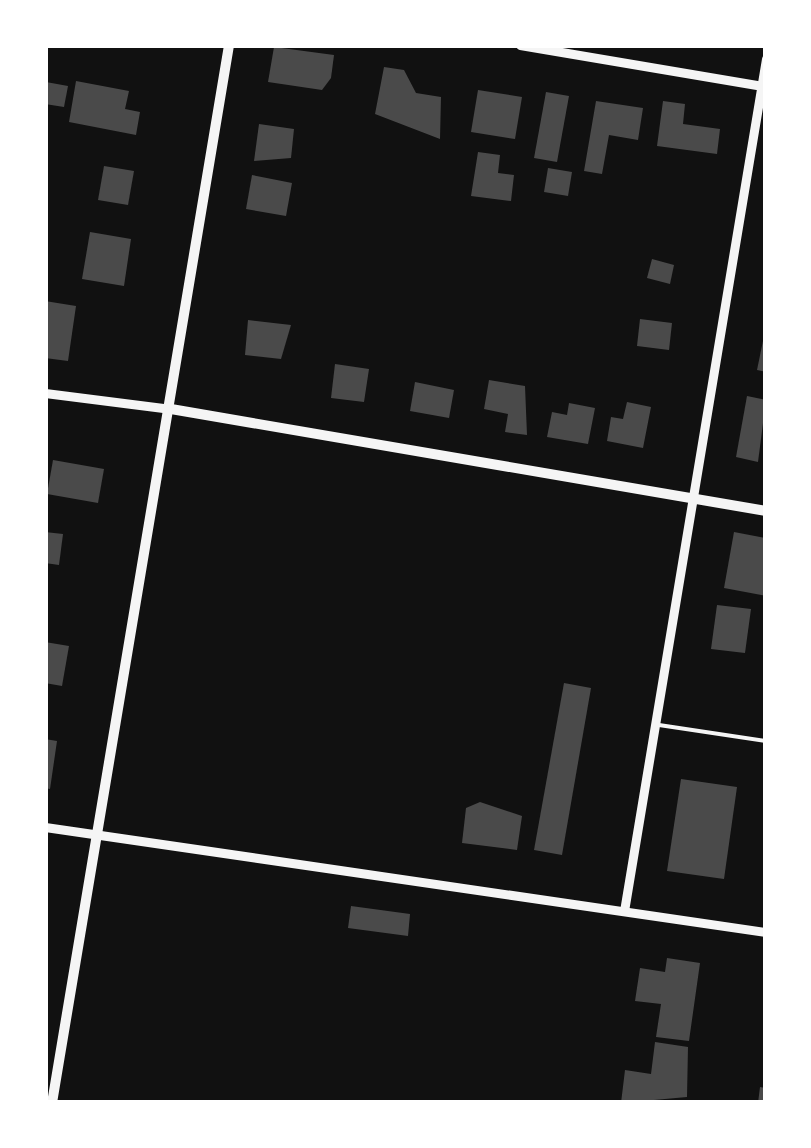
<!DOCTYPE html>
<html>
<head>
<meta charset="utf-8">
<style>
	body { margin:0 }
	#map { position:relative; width:811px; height:1148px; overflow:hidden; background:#111; font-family:Ubuntu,sans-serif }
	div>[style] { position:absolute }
	.building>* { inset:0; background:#4a4a4a }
	.service>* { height:4px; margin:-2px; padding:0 2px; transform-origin:2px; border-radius:2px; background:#f5f5f5 }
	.minor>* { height:9px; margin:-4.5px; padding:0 4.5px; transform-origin:4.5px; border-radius:4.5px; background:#f5f5f5 }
	.tertiary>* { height:10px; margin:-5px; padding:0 5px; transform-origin:5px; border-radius:5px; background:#f5f5f5 }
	span { translate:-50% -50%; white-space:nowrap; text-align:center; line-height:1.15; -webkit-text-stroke:10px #fff; paint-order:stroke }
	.frame { position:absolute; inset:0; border:48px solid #fff; pointer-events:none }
</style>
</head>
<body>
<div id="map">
	<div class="building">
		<i style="clip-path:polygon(274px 47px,334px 55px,331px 78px,322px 90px,268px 82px)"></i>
		<i style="clip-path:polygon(384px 67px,404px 70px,416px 93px,441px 97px,440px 139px,375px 114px)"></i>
		<i style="clip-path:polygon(76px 81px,129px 91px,125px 109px,140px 112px,136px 135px,69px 122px)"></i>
		<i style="clip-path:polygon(46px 82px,68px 86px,64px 107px,45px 104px)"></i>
		<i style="clip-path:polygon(478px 90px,522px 97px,515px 139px,471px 132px)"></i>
		<i style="clip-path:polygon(546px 92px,569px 96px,557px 162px,534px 158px)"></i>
		<i style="clip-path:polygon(596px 101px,643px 108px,638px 140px,609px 135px,602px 174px,584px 171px)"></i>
		<i style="clip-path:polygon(663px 101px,685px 104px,683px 124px,720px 129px,717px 154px,657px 146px)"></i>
		<i style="clip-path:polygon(259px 124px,294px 129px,291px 158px,254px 161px)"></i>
		<i style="clip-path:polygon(478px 152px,500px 155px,498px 173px,514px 175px,511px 201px,471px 196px)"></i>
		<i style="clip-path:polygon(104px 166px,134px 171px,128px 205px,98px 200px)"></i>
		<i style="clip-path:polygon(548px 168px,572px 172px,568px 196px,544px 192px)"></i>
		<i style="clip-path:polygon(252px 175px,292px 183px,286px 216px,246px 209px)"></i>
		<i style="clip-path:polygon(90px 232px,131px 239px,124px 286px,82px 279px)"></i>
		<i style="clip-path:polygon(652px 259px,674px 265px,670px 284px,647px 278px)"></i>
		<i style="clip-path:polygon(45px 301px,76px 306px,68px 361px,45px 358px)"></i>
		<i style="clip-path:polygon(640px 319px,672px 323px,669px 350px,637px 346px)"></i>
		<i style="clip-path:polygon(248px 320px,291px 325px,281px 359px,245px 355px)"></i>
		<i style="clip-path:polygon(764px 336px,766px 336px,766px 372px,757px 370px)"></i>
		<i style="clip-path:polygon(335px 364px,369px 369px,364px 402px,331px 398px)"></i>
		<i style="clip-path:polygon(489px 380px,525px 386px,527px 435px,505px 432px,508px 414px,484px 409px)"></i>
		<i style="clip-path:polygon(415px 382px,454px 390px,449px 418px,410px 411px)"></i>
		<i style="clip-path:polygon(747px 396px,766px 400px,758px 462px,736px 457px)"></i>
		<i style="clip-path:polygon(627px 402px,651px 407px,643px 448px,607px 441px,611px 417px,623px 419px)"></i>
		<i style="clip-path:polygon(569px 403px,595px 408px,588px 444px,547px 437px,552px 412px,567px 415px)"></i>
		<i style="clip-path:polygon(53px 460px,104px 469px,98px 503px,47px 494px)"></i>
		<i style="clip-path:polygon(45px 532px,63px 534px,59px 565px,45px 563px)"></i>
		<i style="clip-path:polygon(734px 532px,766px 538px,766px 596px,724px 588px)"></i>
		<i style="clip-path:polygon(717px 605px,751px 609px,745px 653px,711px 649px)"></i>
		<i style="clip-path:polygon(45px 642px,69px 646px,62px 686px,45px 683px)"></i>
		<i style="clip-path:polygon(564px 683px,591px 688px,562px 855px,534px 850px)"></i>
		<i style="clip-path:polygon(45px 739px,57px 741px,50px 789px,45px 788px)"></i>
		<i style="clip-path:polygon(681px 779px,737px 787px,724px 879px,667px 871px)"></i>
		<i style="clip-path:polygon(480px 802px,522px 816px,517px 850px,462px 843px,466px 808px)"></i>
		<i style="clip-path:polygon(351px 906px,410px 914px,408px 936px,348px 928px)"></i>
		<i style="clip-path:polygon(667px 958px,700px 963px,689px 1041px,656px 1037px,661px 1004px,635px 1001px,640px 968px,665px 972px)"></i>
		<i style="clip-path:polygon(655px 1042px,688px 1047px,687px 1097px,621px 1103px,625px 1070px,651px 1074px)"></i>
		<i style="clip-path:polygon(760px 1087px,766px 1088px,766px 1103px,758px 1103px)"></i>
	</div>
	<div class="service">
		<i style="left:659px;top:725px;width:108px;rotate:8.5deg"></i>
	</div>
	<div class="minor">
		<i style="left:520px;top:45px;width:246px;rotate:9.6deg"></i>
		<i style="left:45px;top:393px;width:127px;rotate:7.2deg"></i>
		<i style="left:45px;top:827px;width:729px;rotate:8.29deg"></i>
		<i style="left:624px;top:911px;width:864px;rotate:-80.54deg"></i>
	</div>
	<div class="tertiary">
		<i style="left:171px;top:409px;width:604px;rotate:9.73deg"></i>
		<i style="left:52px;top:1103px;width:1073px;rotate:-80.5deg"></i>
	</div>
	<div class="frame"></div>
</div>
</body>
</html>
